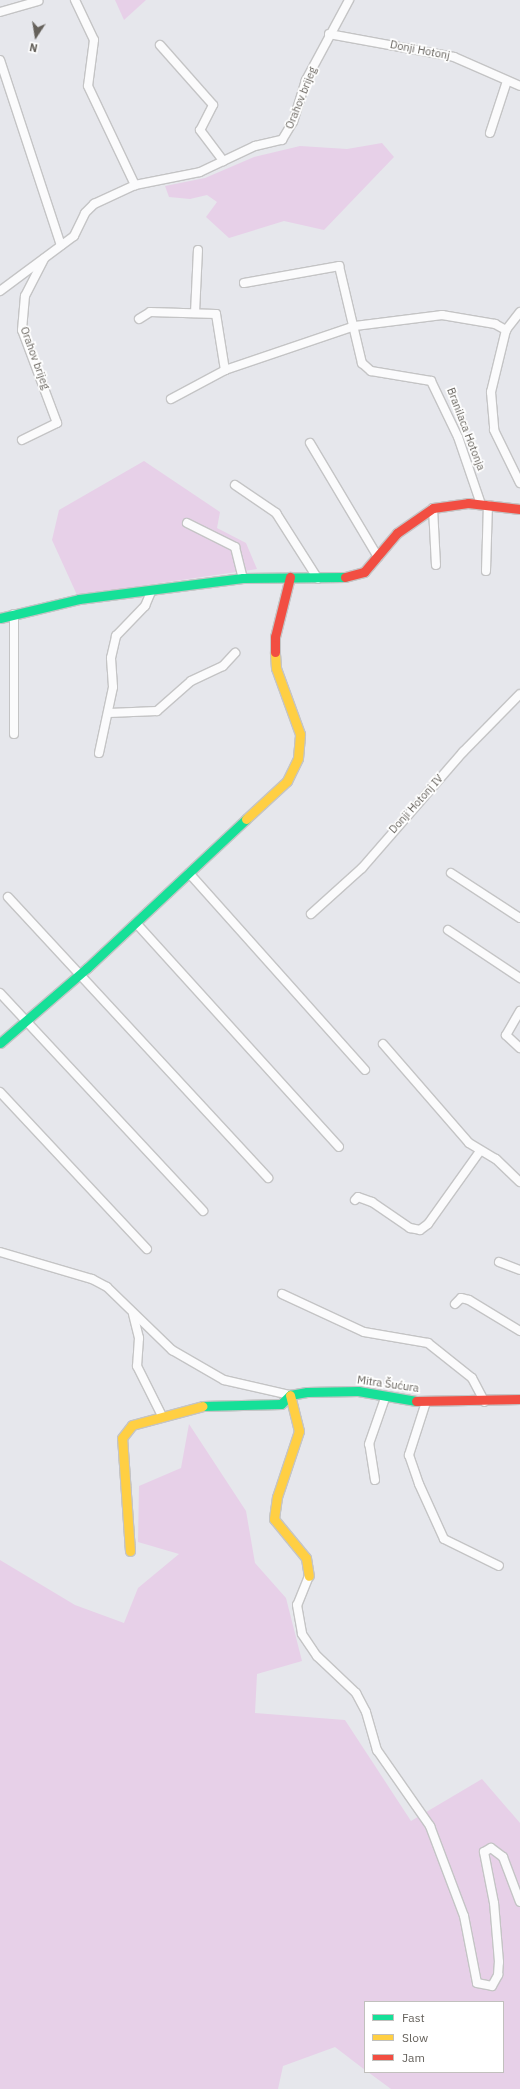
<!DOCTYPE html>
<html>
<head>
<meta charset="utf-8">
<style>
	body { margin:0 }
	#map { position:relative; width:520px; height:2089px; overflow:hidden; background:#e6e7ec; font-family:"IBM Plex Sans",sans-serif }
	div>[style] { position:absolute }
	.green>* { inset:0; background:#e7d0e8 }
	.roads { filter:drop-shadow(1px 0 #c4c4c5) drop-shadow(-1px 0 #c4c4c5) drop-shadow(0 1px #c4c4c5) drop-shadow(0 -1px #c4c4c5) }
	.street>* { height:8px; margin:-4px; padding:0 4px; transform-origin:4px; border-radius:4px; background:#fbfbfc }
	.fast>* { height:9px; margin:-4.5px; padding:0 4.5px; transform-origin:4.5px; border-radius:4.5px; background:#16e098 }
	.slow>* { height:9px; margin:-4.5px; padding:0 4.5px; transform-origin:4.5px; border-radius:4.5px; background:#ffcf43 }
	.jam>* { height:9px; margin:-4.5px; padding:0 4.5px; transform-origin:4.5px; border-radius:4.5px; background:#f24e42 }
	span { translate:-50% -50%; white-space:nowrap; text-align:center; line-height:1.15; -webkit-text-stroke:3.5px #fff; paint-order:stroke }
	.street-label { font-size:11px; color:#65615b }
	.legend { position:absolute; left:364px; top:2001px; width:140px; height:72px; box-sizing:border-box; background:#fff; border:1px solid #c1c0bd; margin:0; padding:5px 7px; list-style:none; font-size:12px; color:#65615b }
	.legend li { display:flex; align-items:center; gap:8px; height:20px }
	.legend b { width:20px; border:1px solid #c1c0bd }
	.north { position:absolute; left:16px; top:16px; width:40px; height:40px; -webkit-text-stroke:3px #fff; paint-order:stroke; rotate:192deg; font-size:11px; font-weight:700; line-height:16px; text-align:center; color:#65615b }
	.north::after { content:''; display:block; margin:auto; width:14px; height:18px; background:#65615b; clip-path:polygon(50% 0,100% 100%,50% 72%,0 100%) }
</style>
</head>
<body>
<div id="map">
	<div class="green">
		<i style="clip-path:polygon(115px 0,146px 0,124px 20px)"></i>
		<i style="clip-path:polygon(382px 143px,394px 157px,324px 230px,284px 221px,229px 238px,206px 217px,217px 202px,207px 195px,190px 199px,169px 197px,165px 186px,205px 178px,254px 157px,300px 146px,347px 149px)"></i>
		<i style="clip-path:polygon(144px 461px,220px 512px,217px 528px,246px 543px,257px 569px,77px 595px,52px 540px,59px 510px)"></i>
		<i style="clip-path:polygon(189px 1424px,246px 1511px,255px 1563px,286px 1598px,302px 1661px,257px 1674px,255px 1713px,345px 1720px,411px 1821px,482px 1779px,520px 1823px,520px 2089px,391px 2089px,368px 2072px,503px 2072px,503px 2002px,365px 2002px,365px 2070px,335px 2047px,283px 2066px,278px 2089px,0 2089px,0 1560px,75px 1605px,124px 1623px,138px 1588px,179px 1554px,138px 1542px,139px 1486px,181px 1468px)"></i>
	</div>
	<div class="roads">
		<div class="street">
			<i style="left:75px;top:0;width:44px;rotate:64.6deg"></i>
			<i style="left:94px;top:40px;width:46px;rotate:97.4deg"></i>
			<i style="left:88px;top:86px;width:110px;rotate:64.6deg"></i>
			<i style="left:0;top:12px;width:40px;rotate:-16deg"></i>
			<i style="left:329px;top:34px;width:127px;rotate:10.4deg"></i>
			<i style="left:454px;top:57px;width:72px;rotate:23.7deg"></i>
			<i style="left:160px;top:45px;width:80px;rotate:48.5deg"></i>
			<i style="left:213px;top:105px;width:28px;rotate:117deg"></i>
			<i style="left:200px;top:130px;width:39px;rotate:53deg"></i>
			<i style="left:0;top:60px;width:195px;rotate:71.8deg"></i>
			<i style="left:490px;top:133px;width:55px;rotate:-71.9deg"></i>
			<i style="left:244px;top:283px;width:97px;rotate:-10.1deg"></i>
			<i style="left:339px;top:266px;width:100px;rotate:76.7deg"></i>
			<i style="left:362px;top:363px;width:12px;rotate:42deg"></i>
			<i style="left:371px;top:371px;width:61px;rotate:9.5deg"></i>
			<i style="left:431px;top:381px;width:62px;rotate:64.3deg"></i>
			<i style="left:458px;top:437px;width:71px;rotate:71.1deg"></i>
			<i style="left:0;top:291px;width:92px;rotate:-36.6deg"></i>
			<i style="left:74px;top:236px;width:25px;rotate:-64deg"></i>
			<i style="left:85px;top:213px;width:13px;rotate:-45deg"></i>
			<i style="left:94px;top:204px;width:45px;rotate:-24.9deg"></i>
			<i style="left:135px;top:185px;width:66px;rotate:-11.3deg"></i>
			<i style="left:200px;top:172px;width:61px;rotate:-25.3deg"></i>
			<i style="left:255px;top:146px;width:28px;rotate:-13deg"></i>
			<i style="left:282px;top:140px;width:21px;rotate:-59deg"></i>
			<i style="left:293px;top:122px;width:44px;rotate:-72.8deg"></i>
			<i style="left:306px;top:80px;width:91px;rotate:-61.7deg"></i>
			<i style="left:520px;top:312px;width:23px;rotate:128deg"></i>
			<i style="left:506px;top:330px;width:64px;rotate:103.6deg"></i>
			<i style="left:491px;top:392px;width:38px;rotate:85deg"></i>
			<i style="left:494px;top:430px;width:59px;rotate:63.9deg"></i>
			<i style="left:195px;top:313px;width:63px;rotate:-87.3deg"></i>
			<i style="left:139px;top:319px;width:13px;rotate:-32deg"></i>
			<i style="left:150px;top:312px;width:66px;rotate:1.7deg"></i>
			<i style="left:216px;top:314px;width:57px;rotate:80.9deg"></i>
			<i style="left:171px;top:399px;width:61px;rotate:-28.2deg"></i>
			<i style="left:225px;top:370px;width:137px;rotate:-18.7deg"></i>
			<i style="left:355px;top:326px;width:88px;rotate:-7.2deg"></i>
			<i style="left:442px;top:315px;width:54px;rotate:9.6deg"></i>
			<i style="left:495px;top:324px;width:13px;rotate:29deg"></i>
			<i style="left:22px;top:440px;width:39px;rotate:-26deg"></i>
			<i style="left:57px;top:423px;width:99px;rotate:-110.6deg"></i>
			<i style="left:22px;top:330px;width:34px;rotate:-85deg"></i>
			<i style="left:25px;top:296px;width:42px;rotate:-62.8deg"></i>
			<i style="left:310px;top:443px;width:133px;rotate:59.2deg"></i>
			<i style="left:235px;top:485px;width:50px;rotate:34.3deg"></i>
			<i style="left:276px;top:513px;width:78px;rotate:57.5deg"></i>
			<i style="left:433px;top:508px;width:57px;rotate:87deg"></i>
			<i style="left:187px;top:523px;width:54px;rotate:26.6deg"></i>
			<i style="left:235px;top:547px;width:32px;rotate:76deg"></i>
			<i style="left:486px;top:571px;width:66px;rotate:-88.3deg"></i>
			<i style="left:109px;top:713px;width:48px;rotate:-2.4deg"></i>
			<i style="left:157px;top:711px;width:45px;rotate:-41.4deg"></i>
			<i style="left:191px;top:681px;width:35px;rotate:-25deg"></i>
			<i style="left:223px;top:666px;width:18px;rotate:-47deg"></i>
			<i style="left:14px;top:734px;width:120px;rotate:-90deg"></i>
			<i style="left:99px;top:753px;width:67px;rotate:-78deg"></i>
			<i style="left:113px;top:687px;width:29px;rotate:-94deg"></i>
			<i style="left:111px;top:658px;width:23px;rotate:-77deg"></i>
			<i style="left:116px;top:636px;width:42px;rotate:-46deg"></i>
			<i style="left:145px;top:606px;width:15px;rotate:-67deg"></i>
			<i style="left:189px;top:873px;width:264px;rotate:48.2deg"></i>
			<i style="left:451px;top:873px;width:82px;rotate:33.1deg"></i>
			<i style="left:8px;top:897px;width:383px;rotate:47.2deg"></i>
			<i style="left:311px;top:914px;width:69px;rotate:-42deg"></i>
			<i style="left:362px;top:868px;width:154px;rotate:-49deg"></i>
			<i style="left:463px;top:752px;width:81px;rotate:-45.5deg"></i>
			<i style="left:136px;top:923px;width:302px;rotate:47.8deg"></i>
			<i style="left:448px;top:930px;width:87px;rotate:33.7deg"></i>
			<i style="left:0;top:993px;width:298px;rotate:47deg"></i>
			<i style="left:520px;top:1011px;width:28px;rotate:120deg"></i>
			<i style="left:506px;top:1035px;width:19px;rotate:43deg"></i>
			<i style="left:383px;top:1044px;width:131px;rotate:49deg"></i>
			<i style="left:469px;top:1143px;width:31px;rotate:31deg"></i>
			<i style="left:496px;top:1159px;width:33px;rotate:44deg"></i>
			<i style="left:0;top:1092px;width:215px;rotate:46.9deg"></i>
			<i style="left:355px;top:1200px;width:4px;rotate:-45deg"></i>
			<i style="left:358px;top:1197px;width:15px;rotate:20deg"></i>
			<i style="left:372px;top:1202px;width:46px;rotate:34.4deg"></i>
			<i style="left:410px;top:1228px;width:10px;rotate:11deg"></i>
			<i style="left:420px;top:1230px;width:10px;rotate:-37deg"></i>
			<i style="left:428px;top:1224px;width:90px;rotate:-54.5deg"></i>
			<i style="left:0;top:1252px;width:96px;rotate:16.4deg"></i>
			<i style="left:92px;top:1279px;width:17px;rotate:28deg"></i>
			<i style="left:107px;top:1287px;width:91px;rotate:44.1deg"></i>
			<i style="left:172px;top:1350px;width:60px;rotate:30deg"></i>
			<i style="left:224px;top:1380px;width:68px;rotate:12.8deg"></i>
			<i style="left:499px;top:1262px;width:22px;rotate:21deg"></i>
			<i style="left:282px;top:1294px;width:90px;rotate:24.9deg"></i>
			<i style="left:364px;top:1332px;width:65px;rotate:9.8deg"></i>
			<i style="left:428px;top:1343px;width:56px;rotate:38.5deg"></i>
			<i style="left:472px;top:1378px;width:27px;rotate:62deg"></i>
			<i style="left:455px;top:1304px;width:8px;rotate:-45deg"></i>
			<i style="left:461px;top:1298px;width:8px;rotate:14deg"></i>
			<i style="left:469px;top:1300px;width:60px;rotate:31.3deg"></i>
			<i style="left:133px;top:1314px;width:25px;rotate:76deg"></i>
			<i style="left:139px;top:1338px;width:28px;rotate:94deg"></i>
			<i style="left:137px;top:1366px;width:54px;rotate:63.4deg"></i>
			<i style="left:426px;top:1402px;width:56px;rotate:107.8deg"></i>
			<i style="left:409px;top:1455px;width:31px;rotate:71deg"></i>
			<i style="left:419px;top:1484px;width:60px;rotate:65.6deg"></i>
			<i style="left:444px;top:1539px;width:61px;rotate:26.1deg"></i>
			<i style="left:375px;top:1480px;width:36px;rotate:-99deg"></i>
			<i style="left:369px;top:1444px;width:49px;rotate:-70.8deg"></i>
			<i style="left:309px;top:1576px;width:31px;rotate:112deg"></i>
			<i style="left:297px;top:1605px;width:29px;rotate:80deg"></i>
			<i style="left:302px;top:1634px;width:27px;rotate:56deg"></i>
			<i style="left:317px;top:1656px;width:54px;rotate:43.5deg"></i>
			<i style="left:356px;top:1693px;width:21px;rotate:62deg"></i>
			<i style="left:366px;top:1712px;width:40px;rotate:74deg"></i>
			<i style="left:377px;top:1750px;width:93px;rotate:55.1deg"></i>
			<i style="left:430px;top:1826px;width:96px;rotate:69.3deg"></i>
			<i style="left:464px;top:1916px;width:68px;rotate:79deg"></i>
			<i style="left:477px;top:1983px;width:15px;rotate:11deg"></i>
			<i style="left:492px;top:1986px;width:13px;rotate:-61deg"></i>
			<i style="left:498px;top:1975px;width:13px;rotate:-86deg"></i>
			<i style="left:499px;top:1962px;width:59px;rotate:-94.8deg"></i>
			<i style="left:494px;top:1903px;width:52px;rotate:-101.1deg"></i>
			<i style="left:484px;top:1852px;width:8px;rotate:-30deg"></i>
			<i style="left:491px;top:1848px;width:15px;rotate:37deg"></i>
			<i style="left:503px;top:1857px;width:48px;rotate:69.3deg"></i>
		</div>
		<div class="fast">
			<i style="left:0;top:618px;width:81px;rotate:-13.5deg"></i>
			<i style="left:79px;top:599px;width:165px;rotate:-7.3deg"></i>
			<i style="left:243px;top:578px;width:102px;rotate:-0.6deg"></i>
			<i style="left:0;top:1043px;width:115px;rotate:-40.8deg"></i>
			<i style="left:87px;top:968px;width:218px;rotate:-43.1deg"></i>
			<i style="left:203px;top:1406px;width:78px;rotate:-1.5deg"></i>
			<i style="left:281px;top:1404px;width:13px;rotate:-45deg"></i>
			<i style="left:290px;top:1395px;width:17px;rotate:-10deg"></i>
			<i style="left:307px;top:1392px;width:51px;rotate:-1.1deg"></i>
			<i style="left:358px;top:1391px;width:59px;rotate:9.8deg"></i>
		</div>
		<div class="slow">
			<i style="left:246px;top:819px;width:56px;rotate:-42.8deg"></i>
			<i style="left:287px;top:781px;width:25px;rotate:-64deg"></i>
			<i style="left:298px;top:758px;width:24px;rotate:-85deg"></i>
			<i style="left:300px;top:734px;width:70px;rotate:-110deg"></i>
			<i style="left:276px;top:668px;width:16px;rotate:-94deg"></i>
			<i style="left:290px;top:1395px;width:37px;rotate:76deg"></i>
			<i style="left:299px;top:1431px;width:70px;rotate:108.4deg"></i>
			<i style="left:277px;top:1497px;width:22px;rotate:98deg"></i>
			<i style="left:274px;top:1519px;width:50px;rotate:50.6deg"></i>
			<i style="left:306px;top:1558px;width:18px;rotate:81deg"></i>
			<i style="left:130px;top:1551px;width:113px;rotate:-94deg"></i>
			<i style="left:122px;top:1438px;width:16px;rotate:-52deg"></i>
			<i style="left:132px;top:1425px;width:73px;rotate:-15deg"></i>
		</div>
		<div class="jam">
			<i style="left:345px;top:577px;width:20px;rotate:-15deg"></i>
			<i style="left:364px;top:572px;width:51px;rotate:-49.8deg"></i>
			<i style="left:397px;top:533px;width:44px;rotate:-34.8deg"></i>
			<i style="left:433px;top:508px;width:35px;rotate:-8deg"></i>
			<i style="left:468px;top:503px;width:52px;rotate:6.6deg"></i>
			<i style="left:275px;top:652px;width:15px;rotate:-90deg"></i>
			<i style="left:275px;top:637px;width:62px;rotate:-76deg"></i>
			<i style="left:416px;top:1401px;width:104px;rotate:-1.1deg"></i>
		</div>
	</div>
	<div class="street-label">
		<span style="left:420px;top:50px;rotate:11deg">Donji Hotonj</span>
		<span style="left:301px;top:98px;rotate:-68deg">Orahov brijeg</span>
		<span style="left:35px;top:358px;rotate:70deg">Orahov brijeg</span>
		<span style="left:466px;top:429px;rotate:69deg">Branilaca Hotonja</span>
		<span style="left:416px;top:804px;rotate:-48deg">Donji Hotonj IV</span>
		<span style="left:388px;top:1384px;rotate:8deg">Mitra Šućura</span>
	</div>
	<ul class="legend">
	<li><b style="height:5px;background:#16e098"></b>Fast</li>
	<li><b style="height:5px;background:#ffcf43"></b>Slow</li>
	<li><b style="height:5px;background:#f24e42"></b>Jam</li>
	</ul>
	<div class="north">N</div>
</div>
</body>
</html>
